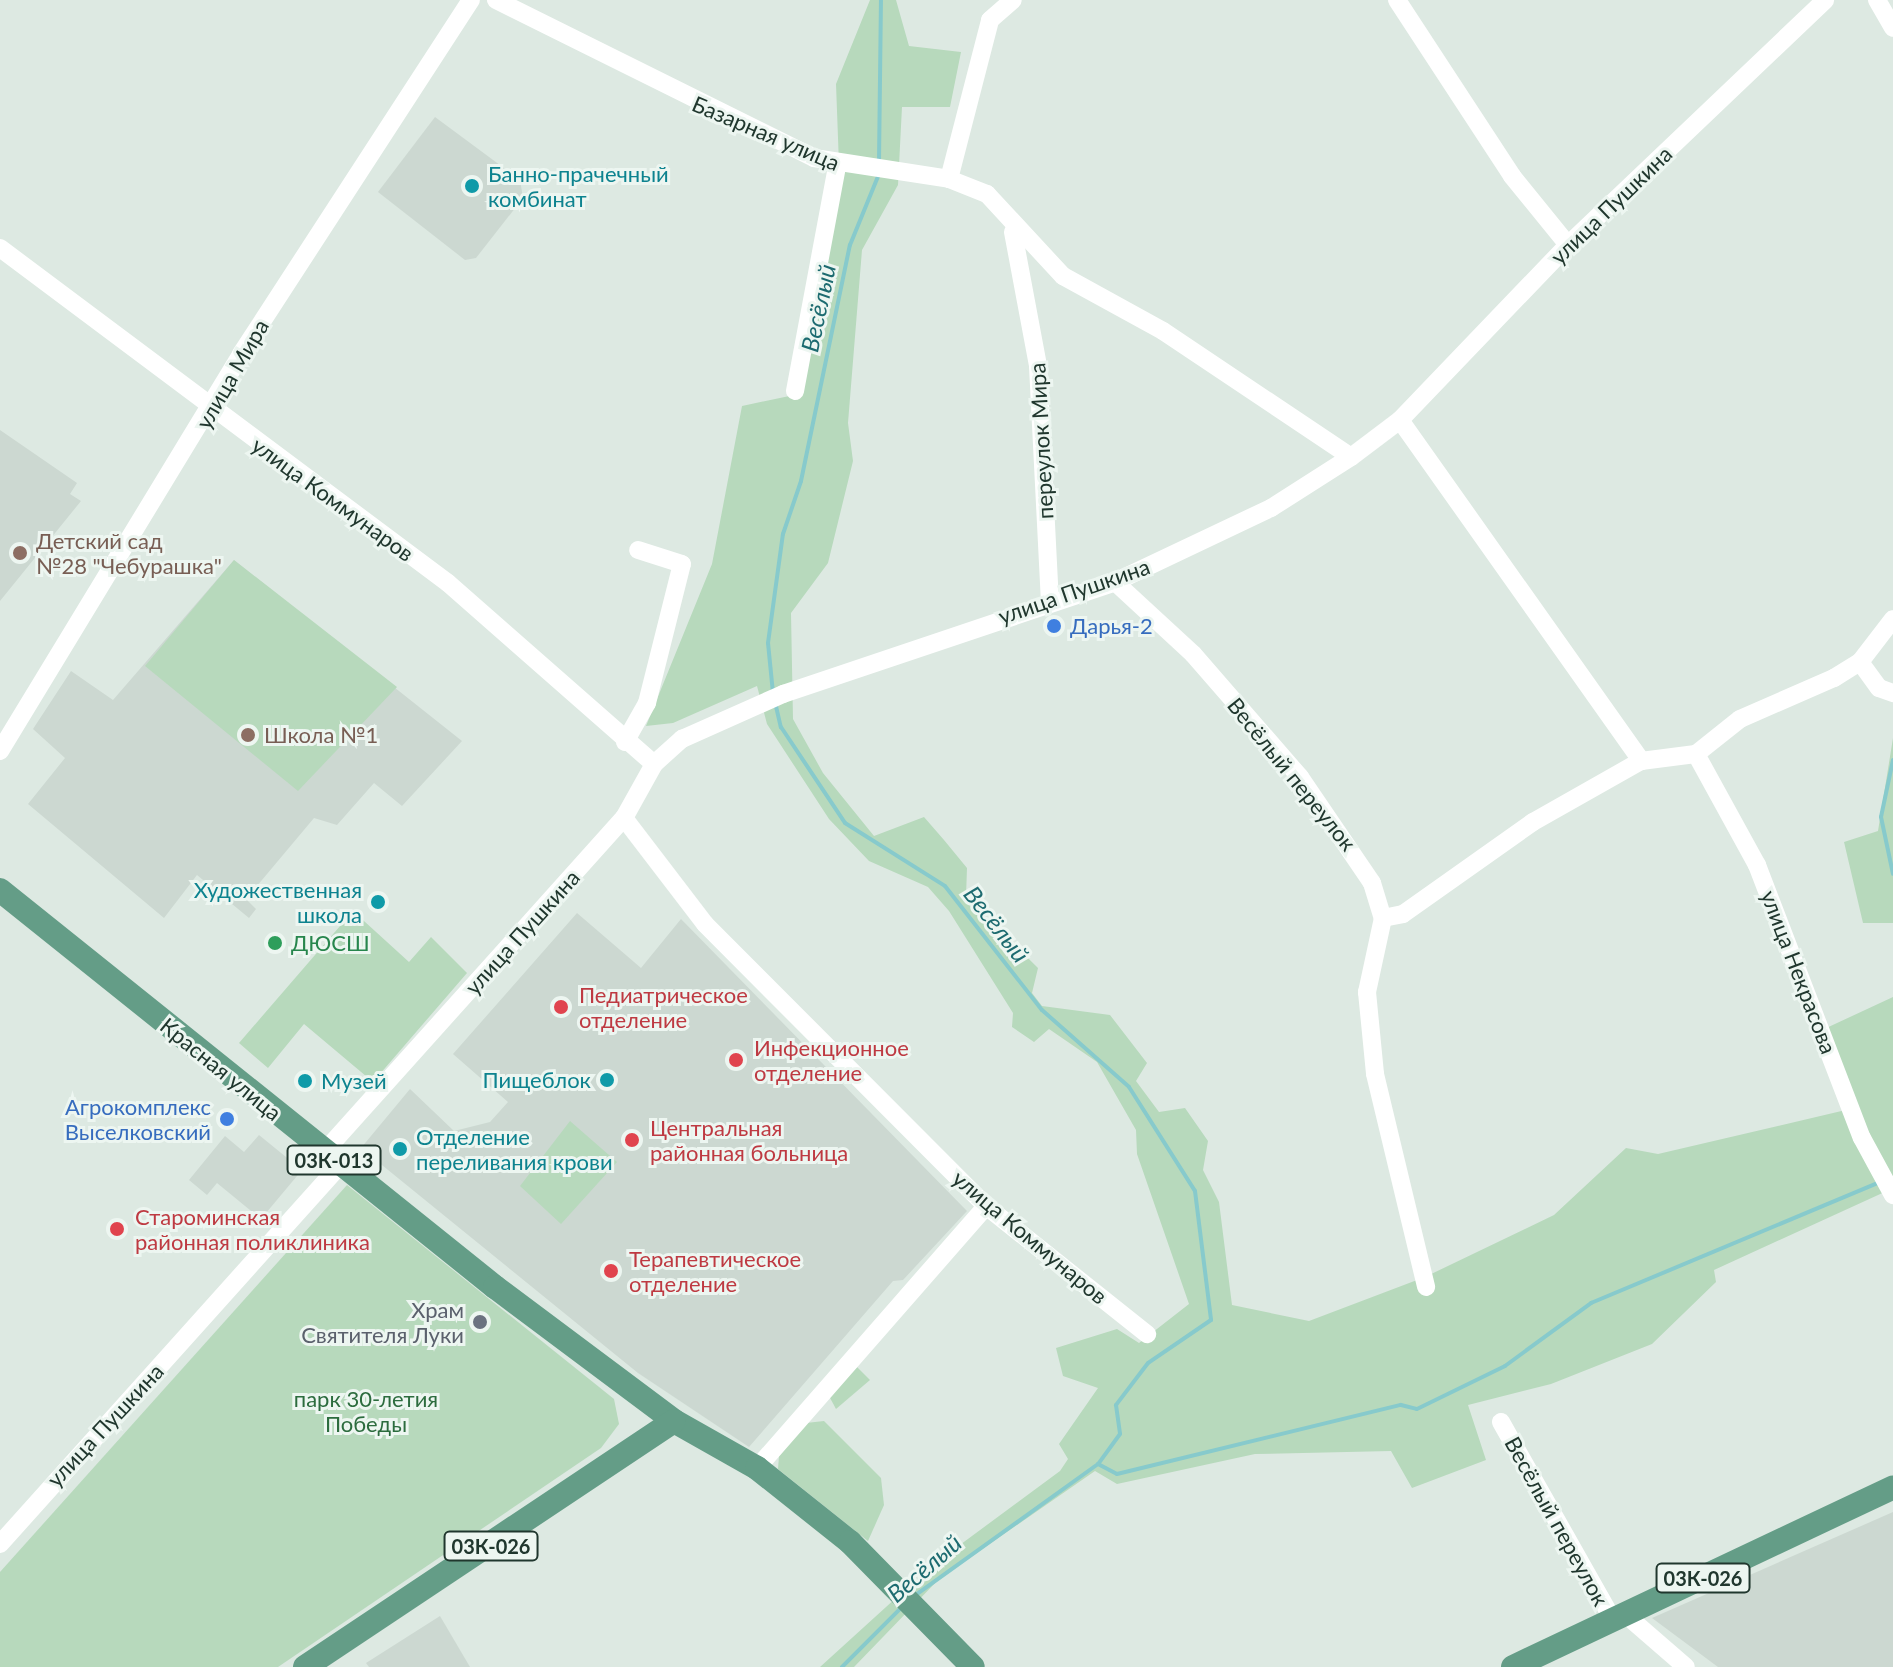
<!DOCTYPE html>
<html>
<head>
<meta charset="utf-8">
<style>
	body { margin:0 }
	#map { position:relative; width:1893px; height:1667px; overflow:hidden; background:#dde9e2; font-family:Lato,sans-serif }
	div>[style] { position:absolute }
	.built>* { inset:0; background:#ccd8d1 }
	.green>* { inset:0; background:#b7d9bc }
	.stream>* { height:4px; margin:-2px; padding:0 2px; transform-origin:2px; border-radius:2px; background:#87cacc }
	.minor>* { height:18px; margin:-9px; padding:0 9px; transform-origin:9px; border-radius:9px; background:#fff }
	.major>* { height:24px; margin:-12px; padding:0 12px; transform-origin:12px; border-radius:12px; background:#649d87 }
	.dots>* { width:22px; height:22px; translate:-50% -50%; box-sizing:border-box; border:4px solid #edf6f1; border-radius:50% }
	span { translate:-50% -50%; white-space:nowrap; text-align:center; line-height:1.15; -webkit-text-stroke:6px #edf6f1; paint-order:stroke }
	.shield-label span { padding:2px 6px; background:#edf6f1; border:2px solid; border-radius:6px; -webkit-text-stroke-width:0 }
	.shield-label { font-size:20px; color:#20372e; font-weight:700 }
	.street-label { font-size:22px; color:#20372e }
	.culture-label { font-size:22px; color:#0d838f }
	.left { translate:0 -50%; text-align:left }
	.right { translate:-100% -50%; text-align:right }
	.education-label { font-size:22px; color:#785e54 }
	.shop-label { font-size:22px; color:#366cbe }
	.leisure-label { font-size:22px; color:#27864d }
	.health-label { font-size:22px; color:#be3a42 }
	.worship-label { font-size:22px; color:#5b616d }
	.park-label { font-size:22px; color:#2c6c3e }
	.water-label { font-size:24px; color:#1d6b70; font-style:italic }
</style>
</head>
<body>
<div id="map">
	<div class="built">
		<i style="clip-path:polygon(435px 117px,520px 180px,523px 198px,476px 258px,465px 260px,378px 192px)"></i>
		<i style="clip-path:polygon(0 430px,77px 483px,70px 494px,81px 501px,0 601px)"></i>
		<i style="clip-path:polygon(234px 560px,462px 741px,402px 806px,374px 783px,337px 825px,314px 818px,246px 899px,256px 909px,249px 918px,197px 875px,164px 918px,28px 804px,65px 758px,33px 729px,71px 671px,113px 700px)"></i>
		<i style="clip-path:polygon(577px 913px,641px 968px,681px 919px,967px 1211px,903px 1280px,893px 1281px,749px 1447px,638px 1373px,361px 1148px,410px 1089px,454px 1131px,490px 1122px,508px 1102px,453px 1054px)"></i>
		<i style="clip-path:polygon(259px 1135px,302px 1170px,261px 1219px,217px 1183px,207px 1195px,189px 1180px,225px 1136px,244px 1152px)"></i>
		<i style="clip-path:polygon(1893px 1512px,1893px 1667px,1718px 1667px,1652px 1618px)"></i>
		<i style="clip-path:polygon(440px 1616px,470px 1667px,369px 1667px,366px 1663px)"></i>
	</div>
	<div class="green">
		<i style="clip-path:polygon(870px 0,896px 0,909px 46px,961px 52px,950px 107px,902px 107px,898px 185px,862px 250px,848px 423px,853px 461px,828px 563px,791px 613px,793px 719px,823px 773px,874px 836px,924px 817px,944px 840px,967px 868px,966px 897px,1038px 968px,1032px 993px,1042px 1006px,1110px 1015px,1147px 1063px,1136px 1081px,1159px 1112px,1185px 1108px,1208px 1141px,1203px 1170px,1219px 1202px,1232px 1305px,1309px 1321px,1425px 1277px,1554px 1215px,1626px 1148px,1658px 1154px,1850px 1109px,1822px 1030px,1893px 997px,1893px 1195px,1889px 1190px,1714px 1270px,1716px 1282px,1652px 1344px,1551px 1384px,1468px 1405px,1486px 1460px,1412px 1488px,1391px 1451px,1255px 1454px,1117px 1484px,1095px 1471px,939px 1579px,854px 1667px,820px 1667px,930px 1567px,1060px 1471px,1068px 1459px,1059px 1444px,1098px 1388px,1063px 1376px,1056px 1348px,1117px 1329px,1139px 1343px,1189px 1304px,1137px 1154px,1136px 1130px,1097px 1062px,1049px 1029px,1034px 1042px,1012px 1027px,1013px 1013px,949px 911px,928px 887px,869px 861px,829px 819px,767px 724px,757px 686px,673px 723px,646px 726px,712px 564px,742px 406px,799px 394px,840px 192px,836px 84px)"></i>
		<i style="clip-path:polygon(234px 560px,397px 687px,298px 791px,145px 666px)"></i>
		<i style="clip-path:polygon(1893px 738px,1893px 923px,1863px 923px,1844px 842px,1878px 831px)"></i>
		<i style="clip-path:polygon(353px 911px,409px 962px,431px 937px,467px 973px,373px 1082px,304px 1024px,268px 1068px,239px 1043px)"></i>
		<i style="clip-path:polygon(570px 1121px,617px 1162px,561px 1224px,520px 1186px)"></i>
		<i style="clip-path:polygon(347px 1185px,614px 1399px,619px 1424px,601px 1448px,278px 1667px,0 1667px,0 1572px)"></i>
		<i style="clip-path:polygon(857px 1367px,870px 1380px,836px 1409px,829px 1396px)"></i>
		<i style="clip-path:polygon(824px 1421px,881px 1478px,884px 1505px,868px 1541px,778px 1469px,779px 1456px,806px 1423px)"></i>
	</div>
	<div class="stream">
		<i style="left:879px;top:161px;width:161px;rotate:-89.3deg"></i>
		<i style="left:773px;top:693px;width:50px;rotate:-95.7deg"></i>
		<i style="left:768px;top:643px;width:110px;rotate:-82.2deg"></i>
		<i style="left:783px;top:534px;width:56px;rotate:-71.2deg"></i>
		<i style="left:801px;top:481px;width:241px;rotate:-78.3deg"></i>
		<i style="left:850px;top:245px;width:77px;rotate:-67.8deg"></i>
		<i style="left:775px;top:702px;width:26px;rotate:77deg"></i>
		<i style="left:781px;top:727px;width:115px;rotate:56.3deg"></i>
		<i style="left:845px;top:823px;width:118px;rotate:32.2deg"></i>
		<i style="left:945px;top:886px;width:157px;rotate:52deg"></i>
		<i style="left:1042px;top:1010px;width:116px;rotate:41.5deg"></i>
		<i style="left:1129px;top:1087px;width:123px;rotate:57.6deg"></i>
		<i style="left:1195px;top:1191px;width:130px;rotate:82.9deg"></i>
		<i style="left:1211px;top:1320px;width:76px;rotate:145.7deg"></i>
		<i style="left:1148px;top:1363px;width:53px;rotate:127.3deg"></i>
		<i style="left:1116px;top:1405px;width:29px;rotate:82deg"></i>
		<i style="left:1120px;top:1434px;width:37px;rotate:126deg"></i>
		<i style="left:1098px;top:1464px;width:224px;rotate:144.3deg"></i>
		<i style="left:1893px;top:760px;width:58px;rotate:101.9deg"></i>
		<i style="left:1881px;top:817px;width:58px;rotate:78.1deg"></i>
		<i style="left:1098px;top:1464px;width:21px;rotate:28deg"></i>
		<i style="left:1117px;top:1474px;width:292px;rotate:-13.7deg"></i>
		<i style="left:1401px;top:1405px;width:16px;rotate:14deg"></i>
		<i style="left:1417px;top:1409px;width:98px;rotate:-26deg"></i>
		<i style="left:1505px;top:1366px;width:107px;rotate:-36.2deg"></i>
		<i style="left:1591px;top:1303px;width:313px;rotate:-22.7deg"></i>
		<i style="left:842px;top:1667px;width:86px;rotate:-45deg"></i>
	</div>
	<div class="minor">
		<i style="left:496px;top:0;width:355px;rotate:26.4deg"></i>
		<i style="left:814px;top:158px;width:137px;rotate:8.8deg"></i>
		<i style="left:949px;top:179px;width:41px;rotate:21.5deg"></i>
		<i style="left:987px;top:194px;width:112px;rotate:47.2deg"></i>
		<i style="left:1063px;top:276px;width:114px;rotate:28.8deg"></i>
		<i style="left:1163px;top:331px;width:226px;rotate:33.8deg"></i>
		<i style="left:1397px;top:0;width:210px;rotate:56.8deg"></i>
		<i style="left:1512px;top:176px;width:89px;rotate:50.9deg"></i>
		<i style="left:1877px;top:0;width:32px;rotate:60deg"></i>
		<i style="left:949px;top:179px;width:164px;rotate:-75.5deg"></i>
		<i style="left:990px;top:20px;width:30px;rotate:-41deg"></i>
		<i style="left:1013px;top:232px;width:136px;rotate:79.4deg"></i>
		<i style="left:1038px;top:366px;width:233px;rotate:87.1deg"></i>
		<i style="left:0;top:248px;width:559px;rotate:36.79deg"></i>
		<i style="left:448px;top:583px;width:274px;rotate:41.3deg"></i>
		<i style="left:795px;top:391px;width:228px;rotate:-79.4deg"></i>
		<i style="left:1400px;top:420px;width:418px;rotate:54.7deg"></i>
		<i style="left:1115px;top:582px;width:106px;rotate:42.7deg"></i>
		<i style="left:1193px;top:654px;width:163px;rotate:49deg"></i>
		<i style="left:1300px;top:777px;width:128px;rotate:55.8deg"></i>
		<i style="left:1372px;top:883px;width:37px;rotate:73deg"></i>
		<i style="left:1383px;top:918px;width:76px;rotate:102.2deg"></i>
		<i style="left:1367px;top:992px;width:82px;rotate:84.4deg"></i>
		<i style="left:1375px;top:1074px;width:219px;rotate:76.5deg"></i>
		<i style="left:1860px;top:662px;width:32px;rotate:54deg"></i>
		<i style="left:1879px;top:688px;width:15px;rotate:20deg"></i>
		<i style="left:625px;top:742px;width:45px;rotate:-60.6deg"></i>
		<i style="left:647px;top:703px;width:143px;rotate:-75.9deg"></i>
		<i style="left:682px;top:564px;width:46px;rotate:-162.3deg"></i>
		<i style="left:0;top:751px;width:464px;rotate:-58.7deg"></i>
		<i style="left:241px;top:354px;width:422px;rotate:-57deg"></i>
		<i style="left:1696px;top:754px;width:127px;rotate:61.2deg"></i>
		<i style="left:1757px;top:865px;width:292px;rotate:69deg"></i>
		<i style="left:1862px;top:1138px;width:65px;rotate:61.5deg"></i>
		<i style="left:624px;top:818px;width:133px;rotate:52.6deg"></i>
		<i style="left:705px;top:924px;width:398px;rotate:45.1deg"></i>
		<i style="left:986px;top:1206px;width:206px;rotate:38.5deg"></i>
		<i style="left:1383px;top:918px;width:20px;rotate:-11deg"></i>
		<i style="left:1403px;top:914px;width:159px;rotate:-35.3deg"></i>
		<i style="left:1533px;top:822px;width:124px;rotate:-29.5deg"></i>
		<i style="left:1641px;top:761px;width:55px;rotate:-7.3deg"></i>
		<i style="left:1696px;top:754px;width:56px;rotate:-38.5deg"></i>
		<i style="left:1740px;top:719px;width:103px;rotate:-23.6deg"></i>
		<i style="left:1834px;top:678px;width:31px;rotate:-32deg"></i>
		<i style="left:1860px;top:662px;width:54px;rotate:-52.5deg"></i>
		<i style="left:324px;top:1152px;width:449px;rotate:-48.1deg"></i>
		<i style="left:624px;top:818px;width:62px;rotate:-60.9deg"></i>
		<i style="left:654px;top:764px;width:38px;rotate:-42deg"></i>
		<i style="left:682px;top:739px;width:111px;rotate:-24deg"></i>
		<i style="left:783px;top:694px;width:350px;rotate:-18.6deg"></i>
		<i style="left:1115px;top:582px;width:173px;rotate:-25.4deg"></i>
		<i style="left:1271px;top:508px;width:95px;rotate:-32.5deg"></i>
		<i style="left:1351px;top:457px;width:61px;rotate:-37.1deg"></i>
		<i style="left:1400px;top:420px;width:243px;rotate:-46.2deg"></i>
		<i style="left:1568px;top:245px;width:355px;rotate:-43.6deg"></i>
		<i style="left:1501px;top:1422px;width:227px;rotate:60.5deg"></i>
		<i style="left:757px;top:1468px;width:348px;rotate:-48.8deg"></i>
		<i style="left:0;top:1544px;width:509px;rotate:-48.1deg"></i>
		<i style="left:1626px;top:1615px;width:79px;rotate:40.9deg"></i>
	</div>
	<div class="major">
		<i style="left:0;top:890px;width:635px;rotate:38.73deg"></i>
		<i style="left:495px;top:1287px;width:224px;rotate:36.8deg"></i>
		<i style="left:674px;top:1421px;width:95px;rotate:29.5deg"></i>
		<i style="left:757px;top:1468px;width:119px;rotate:38.5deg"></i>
		<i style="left:850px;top:1542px;width:175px;rotate:45.5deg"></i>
		<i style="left:305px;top:1667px;width:443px;rotate:-33.7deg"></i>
		<i style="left:1513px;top:1667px;width:420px;rotate:-25.3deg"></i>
	</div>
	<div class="dots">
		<i style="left:472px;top:186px;background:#0f9aa8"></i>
		<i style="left:20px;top:553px;background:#8d6e63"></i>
		<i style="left:1054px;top:626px;background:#3f7fe0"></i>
		<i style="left:248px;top:735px;background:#8d6e63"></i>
		<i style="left:378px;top:902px;background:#0f9aa8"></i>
		<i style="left:275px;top:943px;background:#2e9e5b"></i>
		<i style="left:561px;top:1007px;background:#e0444e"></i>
		<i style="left:736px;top:1060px;background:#e0444e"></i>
		<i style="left:607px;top:1080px;background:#0f9aa8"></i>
		<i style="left:305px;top:1081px;background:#0f9aa8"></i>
		<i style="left:227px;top:1119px;background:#3f7fe0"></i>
		<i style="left:632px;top:1140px;background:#e0444e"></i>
		<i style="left:400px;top:1149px;background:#0f9aa8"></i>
		<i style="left:117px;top:1229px;background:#e0444e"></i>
		<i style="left:611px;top:1271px;background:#e0444e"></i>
		<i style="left:480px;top:1322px;background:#6b7280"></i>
	</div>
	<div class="shield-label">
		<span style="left:334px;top:1160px">03К-013</span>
		<span style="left:491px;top:1546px">03К-026</span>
		<span style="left:1703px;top:1578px">03К-026</span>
	</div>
	<div class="street-label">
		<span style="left:766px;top:133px;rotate:23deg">Базарная улица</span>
		<span style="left:1611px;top:205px;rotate:-44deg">улица Пушкина</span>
		<span style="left:232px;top:374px;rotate:-60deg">улица Мира</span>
		<span style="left:1041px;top:441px;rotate:-93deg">переулок Мира</span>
		<span style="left:333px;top:499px;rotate:36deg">улица Коммунаров</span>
		<span style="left:1074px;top:591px;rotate:-19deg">улица Пушкина</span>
		<span style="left:1292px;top:774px;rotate:51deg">Весёлый переулок</span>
		<span style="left:522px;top:932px;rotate:-48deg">улица Пушкина</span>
		<span style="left:1799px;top:972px;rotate:69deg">улица Некрасова</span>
		<span style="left:221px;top:1069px;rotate:39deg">Красная улица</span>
		<span style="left:1030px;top:1237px;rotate:40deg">улица Коммунаров</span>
		<span style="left:105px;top:1425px;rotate:-47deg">улица Пушкина</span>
		<span style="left:1557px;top:1521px;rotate:61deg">Весёлый переулок</span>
	</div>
	<div class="culture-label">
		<span class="left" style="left:488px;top:186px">Банно-прачечный<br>комбинат</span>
		<span class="right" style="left:362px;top:902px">Художественная<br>школа</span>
		<span class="right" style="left:591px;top:1080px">Пищеблок</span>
		<span class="left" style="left:321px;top:1081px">Музей</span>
		<span class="left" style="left:416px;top:1149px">Отделение<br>переливания крови</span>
	</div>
	<div class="education-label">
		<span class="left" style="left:36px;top:553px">Детский сад<br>№28 "Чебурашка"</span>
		<span class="left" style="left:264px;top:735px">Школа №1</span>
	</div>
	<div class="shop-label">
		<span class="left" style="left:1070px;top:626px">Дарья-2</span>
		<span class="right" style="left:211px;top:1119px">Агрокомплекс<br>Выселковский</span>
	</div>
	<div class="leisure-label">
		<span class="left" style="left:291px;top:943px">ДЮСШ</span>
	</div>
	<div class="health-label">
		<span class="left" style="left:579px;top:1007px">Педиатрическое<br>отделение</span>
		<span class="left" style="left:754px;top:1060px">Инфекционное<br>отделение</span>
		<span class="left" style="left:650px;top:1140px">Центральная<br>районная больница</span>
		<span class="left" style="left:135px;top:1229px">Староминская<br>районная поликлиника</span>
		<span class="left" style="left:629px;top:1271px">Терапевтическое<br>отделение</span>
	</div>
	<div class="worship-label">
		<span class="right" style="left:464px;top:1322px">Храм<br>Святителя Луки</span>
	</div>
	<div class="park-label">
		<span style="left:366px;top:1411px">парк 30-летия<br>Победы</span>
	</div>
	<div class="water-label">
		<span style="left:818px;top:308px;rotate:-78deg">Весёлый</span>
		<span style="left:997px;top:924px;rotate:52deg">Весёлый</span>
		<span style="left:924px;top:1568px;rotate:-41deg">Весёлый</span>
	</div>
</div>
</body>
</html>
